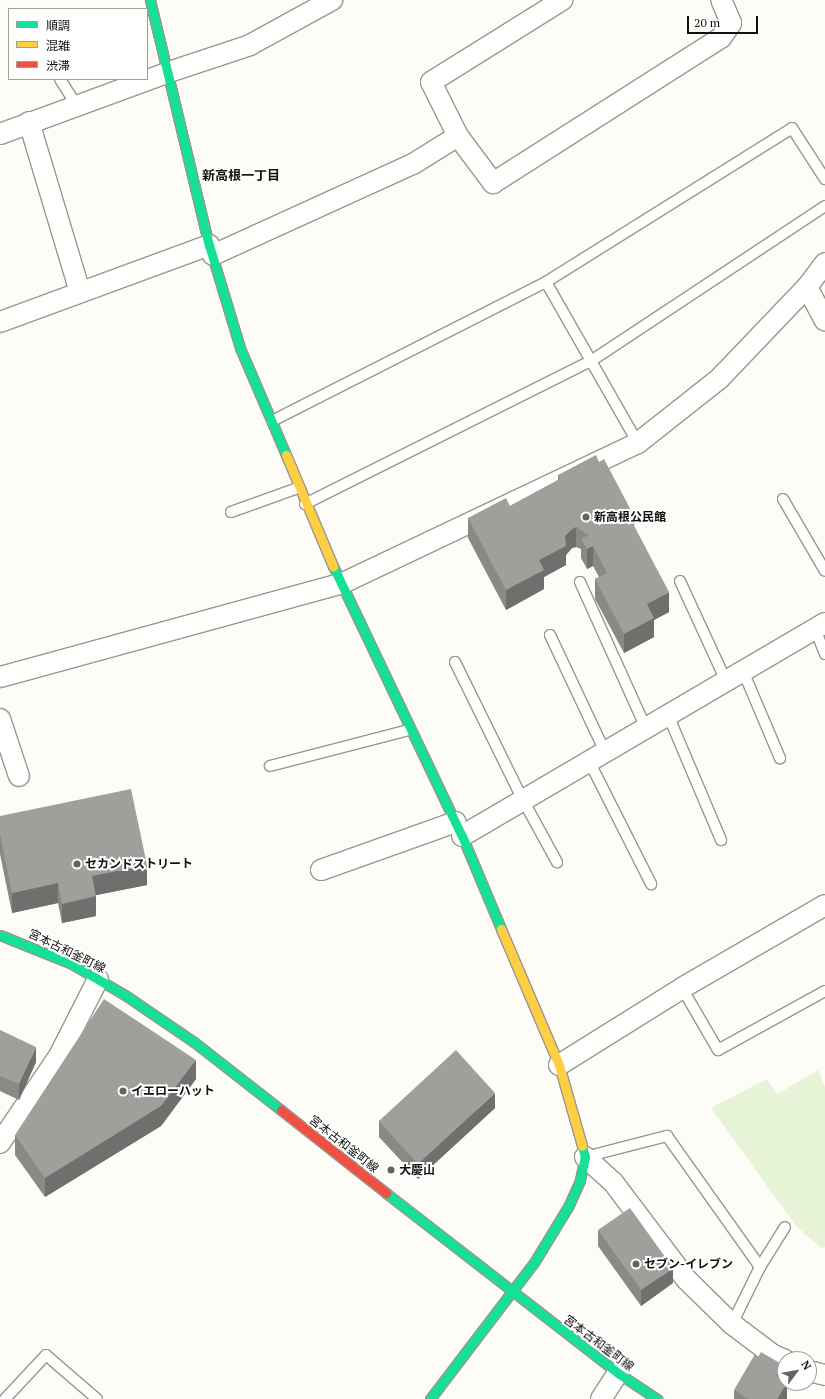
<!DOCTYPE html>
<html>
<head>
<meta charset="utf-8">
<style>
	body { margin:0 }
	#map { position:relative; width:825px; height:1399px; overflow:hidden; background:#fdfcf7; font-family:"PT Serif","Noto Sans JP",serif }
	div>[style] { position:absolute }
	.green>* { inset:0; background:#e7f3d7 }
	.roads { filter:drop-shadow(1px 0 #979795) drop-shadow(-1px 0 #979795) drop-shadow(0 1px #979795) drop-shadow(0 -1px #979795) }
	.lane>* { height:10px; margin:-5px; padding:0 5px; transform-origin:5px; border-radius:5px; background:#fffffe }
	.street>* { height:20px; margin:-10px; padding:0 10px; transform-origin:10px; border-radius:10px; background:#fffffe }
	.fast>* { height:9px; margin:-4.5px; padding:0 4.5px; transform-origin:4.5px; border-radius:4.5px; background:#16e098 }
	.slow>* { height:9px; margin:-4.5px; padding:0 4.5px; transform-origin:4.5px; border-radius:4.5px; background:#ffcf43 }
	.jam>* { height:9px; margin:-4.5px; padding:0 4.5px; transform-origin:4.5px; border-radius:4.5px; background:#f24e42 }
	.wall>* { inset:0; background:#8a8986 }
	.shaded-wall>* { inset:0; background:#716f6d }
	.building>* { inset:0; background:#a19f9c }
	.dots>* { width:11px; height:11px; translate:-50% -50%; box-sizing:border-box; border:2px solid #fff; border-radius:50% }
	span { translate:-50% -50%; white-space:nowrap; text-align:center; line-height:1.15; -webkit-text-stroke:4px #fff; paint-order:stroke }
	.poi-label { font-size:12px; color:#111; font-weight:700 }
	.left { translate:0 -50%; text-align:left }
	.street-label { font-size:12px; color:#111 }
	.neighbourhood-label { font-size:13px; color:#111; font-weight:700 }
	.legend { position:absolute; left:8px; top:8px; width:140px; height:72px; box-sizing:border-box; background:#fff; border:1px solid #a0a0a0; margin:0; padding:5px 7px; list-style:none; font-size:12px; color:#111 }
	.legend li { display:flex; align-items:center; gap:8px; height:20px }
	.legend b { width:20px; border:1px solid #a0a0a0 }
	.north { position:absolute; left:777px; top:1351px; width:40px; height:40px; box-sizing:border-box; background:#fff; border:1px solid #a0a0a0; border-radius:50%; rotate:58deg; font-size:11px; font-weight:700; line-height:16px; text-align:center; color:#111 }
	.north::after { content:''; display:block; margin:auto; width:14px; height:18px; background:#646362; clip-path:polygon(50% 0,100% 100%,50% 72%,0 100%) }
	.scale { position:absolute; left:687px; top:16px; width:71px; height:18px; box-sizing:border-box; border:2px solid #111; border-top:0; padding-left:5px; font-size:12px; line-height:14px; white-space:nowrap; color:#111; -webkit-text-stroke:3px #fff; paint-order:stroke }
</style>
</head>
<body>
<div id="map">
	<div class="green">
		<i style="clip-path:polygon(818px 1070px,825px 1087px,825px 1247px,822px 1249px,796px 1226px,711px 1108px,767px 1079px,777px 1094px)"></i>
	</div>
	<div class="roads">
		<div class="lane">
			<i style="left:60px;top:79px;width:32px;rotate:58deg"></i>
			<i style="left:546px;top:282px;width:185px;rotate:60.3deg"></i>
			<i style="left:272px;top:421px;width:307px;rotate:-26.9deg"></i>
			<i style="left:546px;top:282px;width:290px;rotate:-32deg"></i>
			<i style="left:792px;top:128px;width:61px;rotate:57.1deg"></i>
			<i style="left:783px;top:499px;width:83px;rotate:59.7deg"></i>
			<i style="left:305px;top:504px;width:320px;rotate:-26.6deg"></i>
			<i style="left:591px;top:361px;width:281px;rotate:-33.5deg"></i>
			<i style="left:231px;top:512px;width:71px;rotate:-19.7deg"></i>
			<i style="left:680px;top:581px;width:110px;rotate:65.3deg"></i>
			<i style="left:580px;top:582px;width:160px;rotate:65.7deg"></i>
			<i style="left:815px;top:629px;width:27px;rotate:68deg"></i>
			<i style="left:550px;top:635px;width:129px;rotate:64.8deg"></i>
			<i style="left:455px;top:662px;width:154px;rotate:63.8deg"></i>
			<i style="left:523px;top:800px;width:71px;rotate:61.3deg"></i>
			<i style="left:743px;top:671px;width:95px;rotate:67deg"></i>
			<i style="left:668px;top:715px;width:136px;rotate:67deg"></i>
			<i style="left:589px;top:761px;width:138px;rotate:63.2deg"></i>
			<i style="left:270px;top:766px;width:144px;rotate:-14.5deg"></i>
			<i style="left:682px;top:988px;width:72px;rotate:59.9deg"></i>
			<i style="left:718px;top:1050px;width:122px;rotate:-28.9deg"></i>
			<i style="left:585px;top:1157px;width:85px;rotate:-14.4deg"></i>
			<i style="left:667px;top:1136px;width:161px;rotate:54.6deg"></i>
			<i style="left:732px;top:1324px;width:64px;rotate:-63.8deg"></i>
			<i style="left:760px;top:1267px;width:47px;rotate:-58deg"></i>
			<i style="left:5px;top:1399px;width:60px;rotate:-47deg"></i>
			<i style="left:46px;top:1355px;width:67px;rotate:40.8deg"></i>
		</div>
		<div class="street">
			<i style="left:29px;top:122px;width:177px;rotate:73.3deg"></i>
			<i style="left:0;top:134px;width:180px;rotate:-20.1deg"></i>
			<i style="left:169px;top:72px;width:85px;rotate:-18.4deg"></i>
			<i style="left:250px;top:45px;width:94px;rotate:-28.8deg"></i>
			<i style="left:458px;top:136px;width:60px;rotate:-116.6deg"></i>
			<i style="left:431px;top:82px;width:155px;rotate:-32deg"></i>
			<i style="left:213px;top:255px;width:220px;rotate:-24.5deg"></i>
			<i style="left:413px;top:164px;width:53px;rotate:-31.9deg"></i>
			<i style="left:458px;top:136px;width:59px;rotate:53.3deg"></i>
			<i style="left:493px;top:183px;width:270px;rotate:-32.5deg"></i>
			<i style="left:721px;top:38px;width:18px;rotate:-56deg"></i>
			<i style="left:731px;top:23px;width:25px;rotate:-113deg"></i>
			<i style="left:807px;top:287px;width:38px;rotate:62deg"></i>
			<i style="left:0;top:322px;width:223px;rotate:-20.2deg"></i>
			<i style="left:0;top:677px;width:353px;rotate:-15.3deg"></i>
			<i style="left:341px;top:584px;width:329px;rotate:-25.4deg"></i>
			<i style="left:638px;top:443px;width:103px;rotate:-38.3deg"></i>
			<i style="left:719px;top:379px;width:127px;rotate:-46.3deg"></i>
			<i style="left:807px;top:287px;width:30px;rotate:-53deg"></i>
			<i style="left:0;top:719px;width:60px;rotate:71.6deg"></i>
			<i style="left:462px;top:836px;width:421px;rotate:-30.4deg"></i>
			<i style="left:321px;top:870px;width:143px;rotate:-19.6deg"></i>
			<i style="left:559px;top:1065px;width:145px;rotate:-32deg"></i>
			<i style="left:682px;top:988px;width:165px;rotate:-30.1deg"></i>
			<i style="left:0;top:1143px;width:105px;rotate:-55.9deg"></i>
			<i style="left:59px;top:1056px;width:86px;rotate:-63.1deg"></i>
			<i style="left:585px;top:1157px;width:38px;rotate:42deg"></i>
			<i style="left:613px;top:1182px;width:121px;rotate:53deg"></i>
			<i style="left:686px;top:1279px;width:64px;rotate:44.4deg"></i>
			<i style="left:732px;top:1324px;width:51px;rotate:37.1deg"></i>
			<i style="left:773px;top:1355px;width:13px;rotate:23deg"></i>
			<i style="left:809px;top:1371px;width:16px;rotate:14deg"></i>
			<i style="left:601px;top:1399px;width:31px;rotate:-57deg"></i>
		</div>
		<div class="fast">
			<i style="left:150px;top:0;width:252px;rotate:76.5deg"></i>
			<i style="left:209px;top:245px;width:108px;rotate:73.2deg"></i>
			<i style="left:240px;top:348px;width:116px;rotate:66.7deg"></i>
			<i style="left:333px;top:566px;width:299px;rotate:64.5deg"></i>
			<i style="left:462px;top:836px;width:101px;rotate:67.2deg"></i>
			<i style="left:0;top:935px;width:78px;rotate:21.9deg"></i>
			<i style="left:72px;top:964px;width:61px;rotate:30.3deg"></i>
			<i style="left:125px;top:995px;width:83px;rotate:34.3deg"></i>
			<i style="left:194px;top:1042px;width:110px;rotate:38deg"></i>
			<i style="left:386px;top:1193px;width:294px;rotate:37.8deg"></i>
			<i style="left:618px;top:1373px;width:47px;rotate:33.7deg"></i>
			<i style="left:430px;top:1399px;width:173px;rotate:-52.7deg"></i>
			<i style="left:535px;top:1261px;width:66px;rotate:-58.7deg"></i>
			<i style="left:569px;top:1205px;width:27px;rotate:-66deg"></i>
			<i style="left:580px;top:1180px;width:24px;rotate:-78deg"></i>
			<i style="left:585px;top:1157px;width:11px;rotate:-105deg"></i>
		</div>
		<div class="slow">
			<i style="left:286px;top:455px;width:121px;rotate:67.1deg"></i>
			<i style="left:501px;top:929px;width:148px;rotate:66.9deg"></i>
			<i style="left:559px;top:1065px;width:84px;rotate:74.1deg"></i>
		</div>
		<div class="jam">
			<i style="left:281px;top:1110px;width:134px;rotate:38.3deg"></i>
		</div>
	</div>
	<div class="wall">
		<i style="clip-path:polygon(558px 475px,634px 527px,669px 612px,654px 620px,654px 637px,624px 653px,595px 599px,595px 579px,599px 577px,593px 566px,587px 569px,581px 558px,581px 549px,576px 547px,572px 548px,566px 555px,566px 565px,544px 577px,544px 589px,506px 610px,468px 538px,468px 518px,510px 506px,558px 480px)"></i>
		<i style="clip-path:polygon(0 816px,147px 885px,96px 895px,96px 916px,62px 923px,58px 903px,12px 913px,0 854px)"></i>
		<i style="clip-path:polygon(0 1030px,36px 1062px,19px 1100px,0 1091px)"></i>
		<i style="clip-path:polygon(196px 1079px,161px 1126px,45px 1197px,15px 1155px,15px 1135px)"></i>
		<i style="clip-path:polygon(495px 1108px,418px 1179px,379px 1137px,379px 1121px)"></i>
		<i style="clip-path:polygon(598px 1230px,673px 1283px,641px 1306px,598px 1246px)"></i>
		<i style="clip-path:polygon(783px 1380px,787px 1398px,787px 1399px,734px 1399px,734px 1390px)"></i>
	</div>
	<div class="shaded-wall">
		<i style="clip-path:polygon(634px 516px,634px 536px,630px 518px)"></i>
		<i style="clip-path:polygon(576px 527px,576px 547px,572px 548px,566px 555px,566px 565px,544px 577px,544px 589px,506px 610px,506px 590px,572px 529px)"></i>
		<i style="clip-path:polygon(593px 546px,593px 566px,587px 569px,587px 549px)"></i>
		<i style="clip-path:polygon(669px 592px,669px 612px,654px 620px,654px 637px,624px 653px,624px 634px,647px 604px)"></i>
		<i style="clip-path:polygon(147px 865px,147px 885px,92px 896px,92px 876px)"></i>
		<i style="clip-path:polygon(58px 883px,58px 903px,12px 913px,12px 893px)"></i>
		<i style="clip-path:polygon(96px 896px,96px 916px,62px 923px,62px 904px)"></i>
		<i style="clip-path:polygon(36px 1047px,36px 1062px,19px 1100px,19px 1084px)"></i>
		<i style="clip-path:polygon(196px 1060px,196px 1079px,161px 1126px,45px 1197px,45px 1178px)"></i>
		<i style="clip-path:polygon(495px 1093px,495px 1108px,418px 1179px,418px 1164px)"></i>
		<i style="clip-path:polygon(673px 1268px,673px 1283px,641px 1306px,641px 1290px)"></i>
		<i style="clip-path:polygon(783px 1365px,783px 1380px,776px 1376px)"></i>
		<i style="clip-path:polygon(787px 1383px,787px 1399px,777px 1399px)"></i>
	</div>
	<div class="building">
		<i style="clip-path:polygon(596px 455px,599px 462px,604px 459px,634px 516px,630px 518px,669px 592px,647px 604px,654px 618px,624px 634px,595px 579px,607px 573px,593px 546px,587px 549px,581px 539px,589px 535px,576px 527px,572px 529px,565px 536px,566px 546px,539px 560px,544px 570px,506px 590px,468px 518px,506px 498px,510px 506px,560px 479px,558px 475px)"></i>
		<i style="clip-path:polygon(131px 789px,147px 865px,92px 876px,96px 896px,62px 904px,58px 883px,12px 893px,0 834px,0 816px)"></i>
		<i style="clip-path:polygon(104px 999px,196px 1060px,161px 1106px,45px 1178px,15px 1135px)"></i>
		<i style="clip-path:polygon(0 1030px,36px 1047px,19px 1084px,0 1076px)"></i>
		<i style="clip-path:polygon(456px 1050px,495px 1093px,418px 1164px,379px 1121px)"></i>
		<i style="clip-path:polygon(630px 1208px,673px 1268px,641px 1290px,598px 1230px)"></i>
		<i style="clip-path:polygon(761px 1352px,783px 1365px,776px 1376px,785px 1381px,785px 1383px,787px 1383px,777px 1399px,749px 1399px,734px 1390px,755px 1354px,758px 1357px)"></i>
	</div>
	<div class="dots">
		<i style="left:586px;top:517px;background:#646362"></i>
		<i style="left:77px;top:864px;background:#646362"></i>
		<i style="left:123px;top:1091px;background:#646362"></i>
		<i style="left:391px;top:1170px;background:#646362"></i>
		<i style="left:636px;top:1264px;background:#646362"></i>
	</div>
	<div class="poi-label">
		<span class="left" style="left:594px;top:517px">新高根公民館</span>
		<span class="left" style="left:85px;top:864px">セカンドストリート</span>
		<span class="left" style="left:131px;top:1091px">イエローハット</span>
		<span class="left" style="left:399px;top:1170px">大慶山</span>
		<span class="left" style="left:644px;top:1264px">セブン-イレブン</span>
	</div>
	<div class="street-label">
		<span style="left:67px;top:951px;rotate:26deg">宮本古和釜町線</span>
		<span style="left:344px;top:1144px;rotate:38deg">宮本古和釜町線</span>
		<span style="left:599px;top:1343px;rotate:37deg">宮本古和釜町線</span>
	</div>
	<div class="neighbourhood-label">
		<span style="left:241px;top:175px">新高根一丁目</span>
	</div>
	<ul class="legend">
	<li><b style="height:5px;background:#16e098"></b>順調</li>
	<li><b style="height:5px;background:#ffcf43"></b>混雑</li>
	<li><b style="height:5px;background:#f24e42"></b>渋滞</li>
	</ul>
	<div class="north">N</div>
	<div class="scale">20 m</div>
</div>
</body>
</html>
